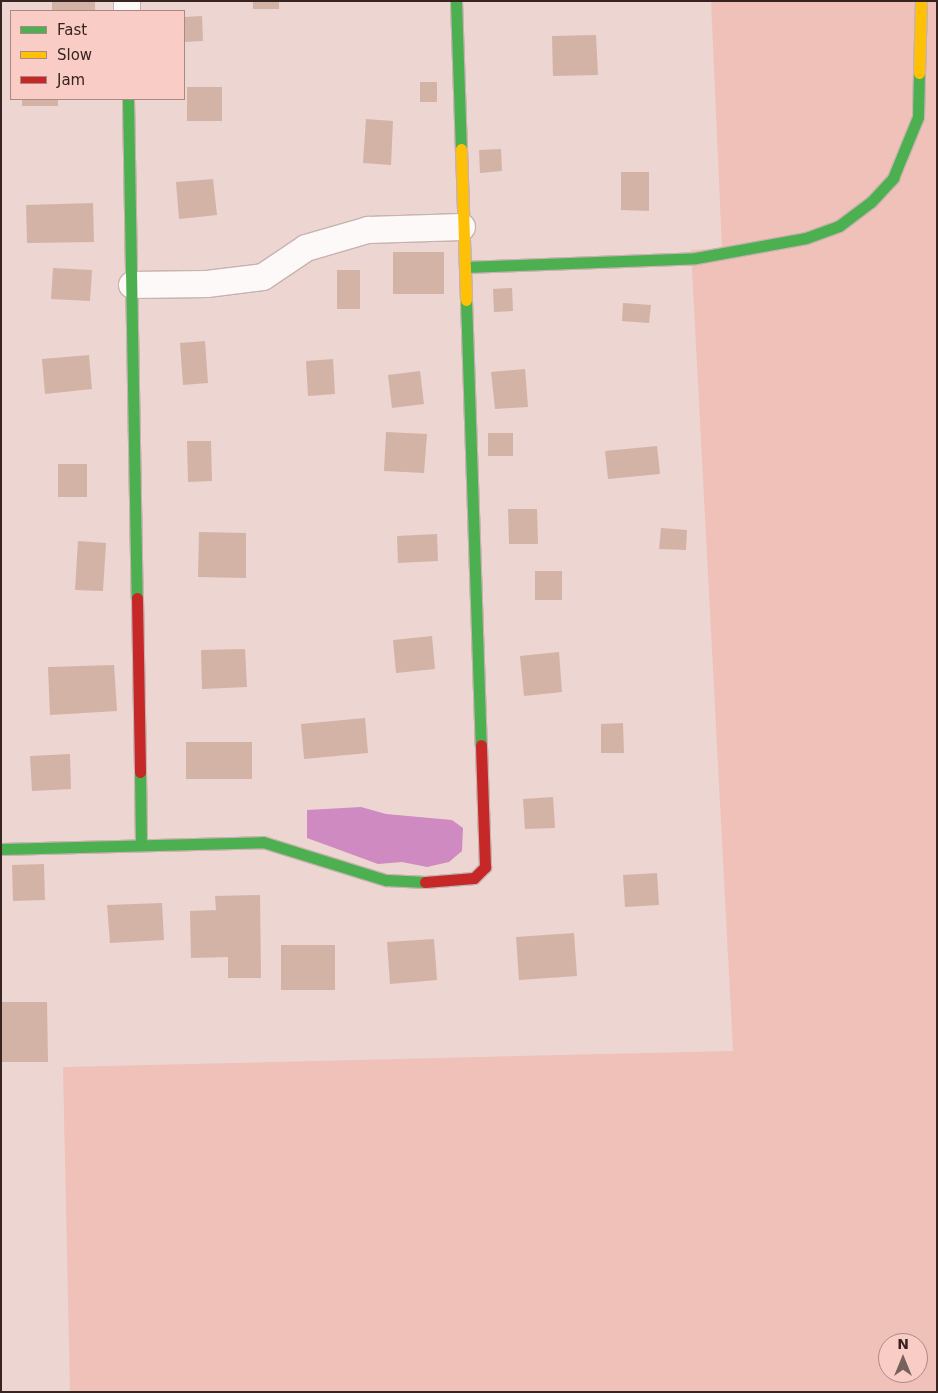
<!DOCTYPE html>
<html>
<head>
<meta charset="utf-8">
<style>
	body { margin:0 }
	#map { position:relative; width:938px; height:1393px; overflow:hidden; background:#edd5d1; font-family:"DejaVu Sans",sans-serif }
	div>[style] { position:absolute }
	.green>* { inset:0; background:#efc1b8 }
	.water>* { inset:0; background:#cf8ac2 }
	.building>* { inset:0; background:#d3b3a6 }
	.roads { filter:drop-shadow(1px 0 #c7b2af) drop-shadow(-1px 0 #c7b2af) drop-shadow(0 1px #c7b2af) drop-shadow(0 -1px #c7b2af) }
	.street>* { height:26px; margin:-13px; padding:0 13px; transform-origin:13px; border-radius:13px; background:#fcf9f8 }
	.fast>* { height:11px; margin:-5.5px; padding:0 5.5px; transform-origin:5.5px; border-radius:5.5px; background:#4caf50 }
	.slow>* { height:11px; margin:-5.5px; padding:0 5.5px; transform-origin:5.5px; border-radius:5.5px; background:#ffc107 }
	.jam>* { height:11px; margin:-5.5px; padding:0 5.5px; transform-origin:5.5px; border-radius:5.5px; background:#c62828 }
	span { translate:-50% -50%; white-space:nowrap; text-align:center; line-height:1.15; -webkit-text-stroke:4px #f9cdc5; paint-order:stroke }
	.frame { position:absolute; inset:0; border:2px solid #37231f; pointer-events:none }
	.legend { position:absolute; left:10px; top:10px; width:175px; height:90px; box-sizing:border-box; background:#f9cdc5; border:1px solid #ab8983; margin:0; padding:6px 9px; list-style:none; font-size:15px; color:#37231f }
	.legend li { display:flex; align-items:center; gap:10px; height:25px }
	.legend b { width:25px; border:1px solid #ab8983 }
	.north { position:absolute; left:878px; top:1333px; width:50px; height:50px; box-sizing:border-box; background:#f9cdc5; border:1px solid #ab8983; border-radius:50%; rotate:0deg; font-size:14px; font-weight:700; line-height:20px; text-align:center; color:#37231f }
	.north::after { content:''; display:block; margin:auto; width:18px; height:22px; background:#77615d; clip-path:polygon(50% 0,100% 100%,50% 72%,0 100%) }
</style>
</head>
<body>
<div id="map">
	<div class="green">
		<i style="clip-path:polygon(evenodd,711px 1px,937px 1px,937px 1392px,70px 1392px,63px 1067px,733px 1051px,691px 250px,722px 248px,711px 1px,888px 1343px,918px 1343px,918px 1373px,888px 1373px,888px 1343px)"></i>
	</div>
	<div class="water">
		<i style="clip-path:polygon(361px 807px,386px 814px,452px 820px,463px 828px,462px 851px,449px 862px,427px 867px,402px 862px,378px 864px,307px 838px,307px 810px)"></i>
	</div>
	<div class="building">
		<i style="clip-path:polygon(52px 1px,95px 1px,95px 11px,52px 11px)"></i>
		<i style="clip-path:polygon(253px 1px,279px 1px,279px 9px,253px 9px)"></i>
		<i style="clip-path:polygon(202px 16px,203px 41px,184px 42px,184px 17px)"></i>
		<i style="clip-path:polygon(596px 35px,598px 75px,553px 76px,552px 36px)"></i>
		<i style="clip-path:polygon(420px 82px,437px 82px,437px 102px,420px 102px)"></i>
		<i style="clip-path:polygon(187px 87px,222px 87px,222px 121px,187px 121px)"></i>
		<i style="clip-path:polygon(22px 99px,58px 99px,58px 106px,22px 106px)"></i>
		<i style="clip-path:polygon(366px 119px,393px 121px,391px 165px,363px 163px)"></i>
		<i style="clip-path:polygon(501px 149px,502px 171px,480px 173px,479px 150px)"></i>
		<i style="clip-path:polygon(621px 172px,649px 172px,649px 211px,621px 210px)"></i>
		<i style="clip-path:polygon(213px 179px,217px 215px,179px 219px,176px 182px)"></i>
		<i style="clip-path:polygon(93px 203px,94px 242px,27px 243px,26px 205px)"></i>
		<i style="clip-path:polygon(393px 252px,444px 252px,444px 294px,393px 294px)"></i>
		<i style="clip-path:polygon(53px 268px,92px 270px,90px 301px,51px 299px)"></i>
		<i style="clip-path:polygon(337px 270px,360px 270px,360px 309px,337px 309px)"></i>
		<i style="clip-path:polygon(512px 288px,513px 311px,494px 312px,493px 289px)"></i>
		<i style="clip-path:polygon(623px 303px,651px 305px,649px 323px,622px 321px)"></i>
		<i style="clip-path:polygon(205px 341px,208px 383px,183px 385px,180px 343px)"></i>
		<i style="clip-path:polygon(89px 355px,92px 389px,45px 394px,42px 359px)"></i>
		<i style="clip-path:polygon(333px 359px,335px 394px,308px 396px,306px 361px)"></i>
		<i style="clip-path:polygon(525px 369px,528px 407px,495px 409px,491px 372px)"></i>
		<i style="clip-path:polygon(420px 371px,424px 404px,392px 408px,388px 375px)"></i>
		<i style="clip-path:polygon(386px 432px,427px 434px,424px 473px,384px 471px)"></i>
		<i style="clip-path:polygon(488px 433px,513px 433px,513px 456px,488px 456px)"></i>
		<i style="clip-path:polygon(187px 441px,211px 441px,212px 481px,188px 482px)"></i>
		<i style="clip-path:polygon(657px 446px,660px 474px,608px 479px,605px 451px)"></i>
		<i style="clip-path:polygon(58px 464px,87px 464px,87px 497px,58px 497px)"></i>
		<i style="clip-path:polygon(508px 509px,537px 509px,538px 544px,509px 544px)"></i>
		<i style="clip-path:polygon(661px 528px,687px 530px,686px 550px,659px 549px)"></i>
		<i style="clip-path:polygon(199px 532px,246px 533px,246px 578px,198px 577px)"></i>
		<i style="clip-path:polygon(437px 534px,438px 561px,398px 563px,397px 536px)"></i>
		<i style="clip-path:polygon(78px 541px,106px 543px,103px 591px,75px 590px)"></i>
		<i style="clip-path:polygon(535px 571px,562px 571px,562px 600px,535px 600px)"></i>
		<i style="clip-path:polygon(432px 636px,435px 669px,396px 673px,393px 640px)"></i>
		<i style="clip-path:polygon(245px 649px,247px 687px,202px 689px,201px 650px)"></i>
		<i style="clip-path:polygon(559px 652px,562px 692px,524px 696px,520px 656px)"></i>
		<i style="clip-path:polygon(114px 665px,117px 711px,50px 715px,48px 667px)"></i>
		<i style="clip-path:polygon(365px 718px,368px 753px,304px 759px,301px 724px)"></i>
		<i style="clip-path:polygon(623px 723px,624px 753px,601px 753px,601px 724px)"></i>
		<i style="clip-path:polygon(186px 742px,252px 742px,252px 779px,186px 779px)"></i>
		<i style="clip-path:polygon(70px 754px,71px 789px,32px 791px,30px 756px)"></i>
		<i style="clip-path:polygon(553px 797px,555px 828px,525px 829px,523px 799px)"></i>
		<i style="clip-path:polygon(44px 864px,45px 900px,13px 901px,12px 865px)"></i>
		<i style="clip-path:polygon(657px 873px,659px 905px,625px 907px,623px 875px)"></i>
		<i style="clip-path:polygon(260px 895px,261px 978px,228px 978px,228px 957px,191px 958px,190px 911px,216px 910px,215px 896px)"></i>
		<i style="clip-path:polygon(162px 903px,164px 940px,110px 943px,107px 905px)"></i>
		<i style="clip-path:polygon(574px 933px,577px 976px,519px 980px,516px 937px)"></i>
		<i style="clip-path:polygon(434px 939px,437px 980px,390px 984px,387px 942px)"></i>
		<i style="clip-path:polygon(281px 945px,335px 945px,335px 990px,281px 990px)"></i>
		<i style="clip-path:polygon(1px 1002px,47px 1002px,48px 1062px,1px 1062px)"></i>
	</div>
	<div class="roads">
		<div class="street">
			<i style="left:127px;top:1px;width:10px;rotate:90deg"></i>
			<i style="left:132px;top:285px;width:75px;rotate:-0.8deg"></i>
			<i style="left:207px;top:284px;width:56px;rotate:-7.1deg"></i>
			<i style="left:263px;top:277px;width:52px;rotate:-34deg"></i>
			<i style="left:306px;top:248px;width:65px;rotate:-16.2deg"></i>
			<i style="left:368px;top:230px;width:94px;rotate:-1.8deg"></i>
		</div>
		<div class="fast">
			<i style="left:456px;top:1px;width:148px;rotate:88.1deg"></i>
			<i style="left:128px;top:99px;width:499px;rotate:89deg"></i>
			<i style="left:465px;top:267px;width:231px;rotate:-2.2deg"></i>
			<i style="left:696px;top:258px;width:112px;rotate:-10.3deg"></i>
			<i style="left:806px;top:238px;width:35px;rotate:-20deg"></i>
			<i style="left:839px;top:226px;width:40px;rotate:-37deg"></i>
			<i style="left:871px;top:202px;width:33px;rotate:-47deg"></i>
			<i style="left:893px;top:178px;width:66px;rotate:-67.7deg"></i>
			<i style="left:918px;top:117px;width:44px;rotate:-88.7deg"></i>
			<i style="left:466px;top:300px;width:445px;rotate:88.1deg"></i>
			<i style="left:140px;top:772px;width:73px;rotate:89.2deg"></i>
			<i style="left:1px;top:849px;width:262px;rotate:-1.5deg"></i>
			<i style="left:263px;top:842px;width:129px;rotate:17.2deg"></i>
			<i style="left:386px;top:880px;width:39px;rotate:3deg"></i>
		</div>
		<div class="slow">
			<i style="left:919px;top:73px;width:72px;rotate:-88.4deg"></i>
			<i style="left:461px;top:149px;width:151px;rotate:88.1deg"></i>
		</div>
		<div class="jam">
			<i style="left:137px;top:598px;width:174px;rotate:89deg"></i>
			<i style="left:425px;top:882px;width:49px;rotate:-4.7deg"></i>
			<i style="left:474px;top:878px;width:16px;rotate:-45deg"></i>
			<i style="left:485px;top:867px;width:122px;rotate:-91.9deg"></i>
		</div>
	</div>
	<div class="frame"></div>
	<ul class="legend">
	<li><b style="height:6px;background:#4caf50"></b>Fast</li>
	<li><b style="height:6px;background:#ffc107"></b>Slow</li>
	<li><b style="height:6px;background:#c62828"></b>Jam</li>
	</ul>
	<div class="north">N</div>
</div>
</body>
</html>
